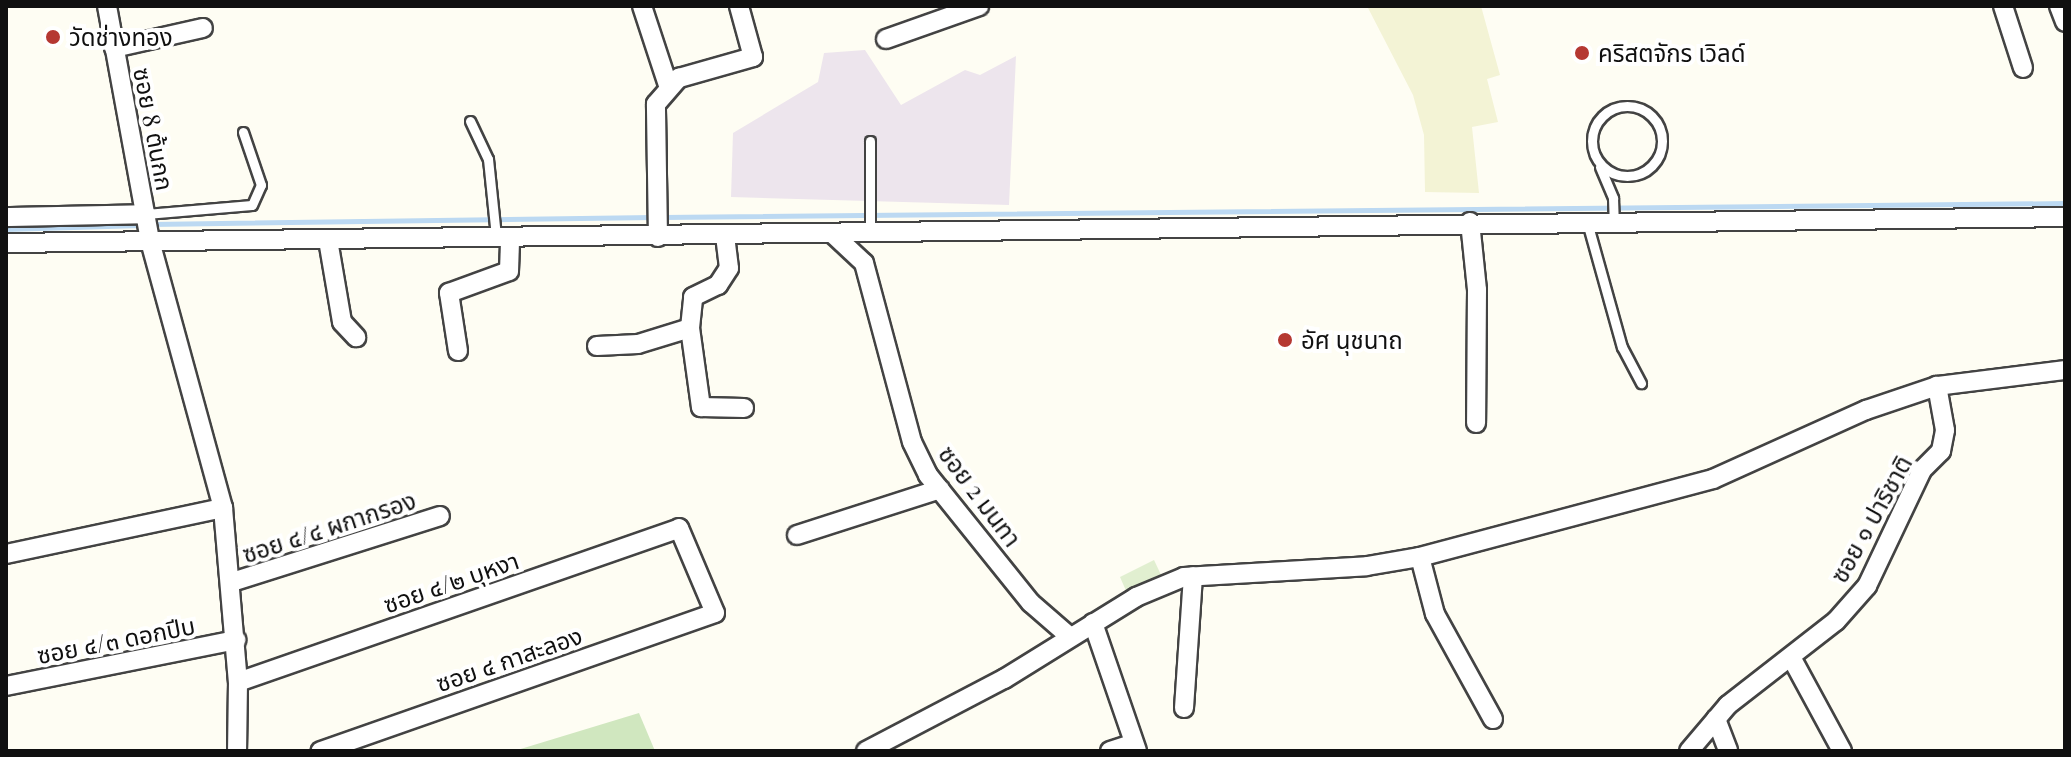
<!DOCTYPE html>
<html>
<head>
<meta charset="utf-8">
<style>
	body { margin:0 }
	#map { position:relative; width:2071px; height:757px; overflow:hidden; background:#fefdf3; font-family:"Playfair Display","Noto Sans Thai",serif }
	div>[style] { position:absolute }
	.industrial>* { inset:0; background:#ede5ed }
	.farmland>* { inset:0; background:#f3f3d5 }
	.green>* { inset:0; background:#d0e7bf }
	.pitch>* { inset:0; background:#e1efd0 }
	.stream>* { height:5px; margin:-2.5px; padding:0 2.5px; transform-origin:2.5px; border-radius:2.5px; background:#bcd9f2 }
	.roads { filter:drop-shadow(2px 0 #434343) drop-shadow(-2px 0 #434343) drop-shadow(0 2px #434343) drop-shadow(0 -2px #434343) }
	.service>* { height:9px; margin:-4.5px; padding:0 4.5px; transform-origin:4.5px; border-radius:4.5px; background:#fff }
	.service>.ring { margin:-4.5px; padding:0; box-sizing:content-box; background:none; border:9px solid #fff; border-radius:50% }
	.minor>* { height:18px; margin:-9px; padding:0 9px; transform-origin:9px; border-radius:9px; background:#fff }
	.dots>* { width:22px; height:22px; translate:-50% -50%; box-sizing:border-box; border:4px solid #fff; border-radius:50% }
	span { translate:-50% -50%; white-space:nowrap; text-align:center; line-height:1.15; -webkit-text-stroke:8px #fff; paint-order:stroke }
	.poi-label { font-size:24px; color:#101010 }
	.left { translate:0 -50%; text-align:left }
	.street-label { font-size:24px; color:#101010 }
	.frame { position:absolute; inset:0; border:8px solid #101010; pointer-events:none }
</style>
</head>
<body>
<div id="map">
	<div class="industrial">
		<i style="clip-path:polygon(865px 50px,901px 105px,965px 70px,980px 75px,1016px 56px,1009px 205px,731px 197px,733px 133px,818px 82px,824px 53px)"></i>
	</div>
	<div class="farmland">
		<i style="clip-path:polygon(1367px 6px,1481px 6px,1500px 75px,1487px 79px,1498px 122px,1472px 127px,1479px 193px,1425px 192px,1424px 135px,1413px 95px)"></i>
	</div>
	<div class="green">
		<i style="clip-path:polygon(639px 713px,655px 751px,514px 751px)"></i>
	</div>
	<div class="pitch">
		<i style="clip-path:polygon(1154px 560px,1162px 577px,1127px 593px,1120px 577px)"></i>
	</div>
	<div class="stream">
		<i style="left:663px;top:217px;width:1402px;rotate:-0.57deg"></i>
		<i style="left:151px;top:224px;width:502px;rotate:-0.8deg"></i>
		<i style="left:6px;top:229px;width:135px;rotate:-1.7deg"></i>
	</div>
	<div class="roads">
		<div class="service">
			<i class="ring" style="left:1592px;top:106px;width:61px;height:61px"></i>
			<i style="left:470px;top:121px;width:42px;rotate:64.7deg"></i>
			<i style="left:488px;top:159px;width:78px;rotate:84.1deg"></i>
			<i style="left:870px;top:141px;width:93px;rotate:90deg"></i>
			<i style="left:1600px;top:167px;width:34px;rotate:67deg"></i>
			<i style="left:1613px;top:198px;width:23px;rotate:88deg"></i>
			<i style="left:146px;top:214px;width:106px;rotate:-4.9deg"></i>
			<i style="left:252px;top:205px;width:22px;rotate:-66deg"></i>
			<i style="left:261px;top:185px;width:56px;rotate:-108.8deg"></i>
			<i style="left:1587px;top:222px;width:130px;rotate:74.4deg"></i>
			<i style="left:1622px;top:347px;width:41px;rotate:62.2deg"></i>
		</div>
		<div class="minor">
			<i style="left:107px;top:6px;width:239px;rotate:79.6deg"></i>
			<i style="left:150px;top:241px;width:277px;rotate:74.7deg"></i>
			<i style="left:223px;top:508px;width:175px;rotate:85.1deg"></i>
			<i style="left:238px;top:682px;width:69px;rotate:90.8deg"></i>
			<i style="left:642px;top:6px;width:83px;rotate:71.8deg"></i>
			<i style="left:2003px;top:6px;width:65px;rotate:72.1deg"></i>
			<i style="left:2059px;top:6px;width:17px;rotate:69deg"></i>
			<i style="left:886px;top:39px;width:99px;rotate:-19.5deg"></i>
			<i style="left:114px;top:48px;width:91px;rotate:-12.7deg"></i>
			<i style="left:6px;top:217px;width:140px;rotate:-1.2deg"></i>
			<i style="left:1470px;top:222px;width:68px;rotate:84.1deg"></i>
			<i style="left:1477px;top:290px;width:133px;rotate:90.4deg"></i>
			<i style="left:834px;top:235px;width:41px;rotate:43deg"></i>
			<i style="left:864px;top:263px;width:185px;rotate:75deg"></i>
			<i style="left:912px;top:442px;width:37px;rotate:64deg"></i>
			<i style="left:928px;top:475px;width:164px;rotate:51.2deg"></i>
			<i style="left:1031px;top:603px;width:50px;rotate:41deg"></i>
			<i style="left:658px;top:237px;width:133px;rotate:-90.9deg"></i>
			<i style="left:656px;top:104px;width:35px;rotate:-49deg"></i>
			<i style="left:679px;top:78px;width:77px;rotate:-15.8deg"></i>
			<i style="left:753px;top:57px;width:53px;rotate:-105.4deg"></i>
			<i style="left:328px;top:240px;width:83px;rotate:80.3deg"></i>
			<i style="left:342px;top:322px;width:21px;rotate:47deg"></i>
			<i style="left:6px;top:243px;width:2059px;rotate:-0.72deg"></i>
			<i style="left:690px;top:328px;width:80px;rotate:82.1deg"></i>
			<i style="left:701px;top:407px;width:43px;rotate:1.3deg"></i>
			<i style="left:597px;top:346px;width:41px;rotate:-2.8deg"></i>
			<i style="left:638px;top:344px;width:54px;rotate:-17.1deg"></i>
			<i style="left:690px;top:328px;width:31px;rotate:-84deg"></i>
			<i style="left:693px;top:297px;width:28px;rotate:-26deg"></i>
			<i style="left:718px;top:285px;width:20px;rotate:-57deg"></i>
			<i style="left:729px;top:268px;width:32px;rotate:-97deg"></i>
			<i style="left:458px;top:351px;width:59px;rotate:-98.8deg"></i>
			<i style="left:449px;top:293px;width:64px;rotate:-20.1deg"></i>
			<i style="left:509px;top:271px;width:33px;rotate:-88deg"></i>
			<i style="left:797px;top:535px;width:150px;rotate:-17.8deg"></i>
			<i style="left:6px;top:554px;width:222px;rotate:-12deg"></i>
			<i style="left:1420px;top:557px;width:59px;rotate:75.3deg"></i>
			<i style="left:1435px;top:614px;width:120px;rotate:61.1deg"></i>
			<i style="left:232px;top:582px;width:218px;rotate:-17.6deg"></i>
			<i style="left:1093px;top:623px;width:135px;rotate:71deg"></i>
			<i style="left:1791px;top:657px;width:107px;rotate:61.5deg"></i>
			<i style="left:238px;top:682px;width:467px;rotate:-19.2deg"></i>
			<i style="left:679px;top:528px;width:92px;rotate:67deg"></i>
			<i style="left:715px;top:613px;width:418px;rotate:160.7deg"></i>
			<i style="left:6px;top:686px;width:235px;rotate:-11.3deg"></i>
			<i style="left:1184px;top:708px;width:132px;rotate:-86.1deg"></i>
			<i style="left:1716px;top:719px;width:34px;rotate:69deg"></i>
			<i style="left:866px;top:751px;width:156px;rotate:-27.6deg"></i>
			<i style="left:1004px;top:679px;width:155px;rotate:-31.8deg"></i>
			<i style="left:1136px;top:597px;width:52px;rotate:-22.6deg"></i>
			<i style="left:1184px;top:577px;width:183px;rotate:-3.4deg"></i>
			<i style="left:1367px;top:566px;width:54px;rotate:-9.6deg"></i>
			<i style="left:1420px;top:557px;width:303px;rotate:-14.9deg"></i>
			<i style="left:1713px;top:479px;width:168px;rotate:-24.3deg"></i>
			<i style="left:1866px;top:410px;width:75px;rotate:-18.7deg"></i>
			<i style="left:1937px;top:386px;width:129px;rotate:-7.1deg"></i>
			<i style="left:1110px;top:751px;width:25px;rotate:-18deg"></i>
			<i style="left:1689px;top:751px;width:60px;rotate:-49.7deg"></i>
			<i style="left:1728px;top:705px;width:137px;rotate:-37.9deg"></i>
			<i style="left:1836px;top:621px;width:47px;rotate:-48.5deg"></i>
			<i style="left:1867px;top:586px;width:128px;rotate:-64.6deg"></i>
			<i style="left:1922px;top:470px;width:27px;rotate:-45deg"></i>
			<i style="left:1941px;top:451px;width:21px;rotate:-79deg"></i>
			<i style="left:1945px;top:430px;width:45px;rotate:-100.3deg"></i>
		</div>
	</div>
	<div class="dots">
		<i style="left:53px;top:37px;background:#b53832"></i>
		<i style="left:1582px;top:53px;background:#b53832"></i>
		<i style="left:1285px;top:340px;background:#b53832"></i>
	</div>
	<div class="poi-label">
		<span class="left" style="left:69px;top:37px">วัดช่างทอง</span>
		<span class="left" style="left:1598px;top:53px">คริสตจักร เวิลด์</span>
		<span class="left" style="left:1301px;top:340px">อัศ นุชนาถ</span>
	</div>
	<div class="street-label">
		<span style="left:154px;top:129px;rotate:79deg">ซอย 8 ต้นกก</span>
		<span style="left:980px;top:496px;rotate:53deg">ซอย 2 มนทา</span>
		<span style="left:1871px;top:519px;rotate:-61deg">ซอย ๑ ปาริชาติ</span>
		<span style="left:329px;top:527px;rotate:-18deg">ซอย ๔/๔ ผกากรอง</span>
		<span style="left:451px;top:582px;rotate:-19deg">ซอย ๔/๒ บุหงา</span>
		<span style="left:116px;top:640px;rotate:-11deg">ซอย ๔/๓ ดอกปีบ</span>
		<span style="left:509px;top:659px;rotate:-19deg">ซอย ๔ กาสะลอง</span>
	</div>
	<div class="frame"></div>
</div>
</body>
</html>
